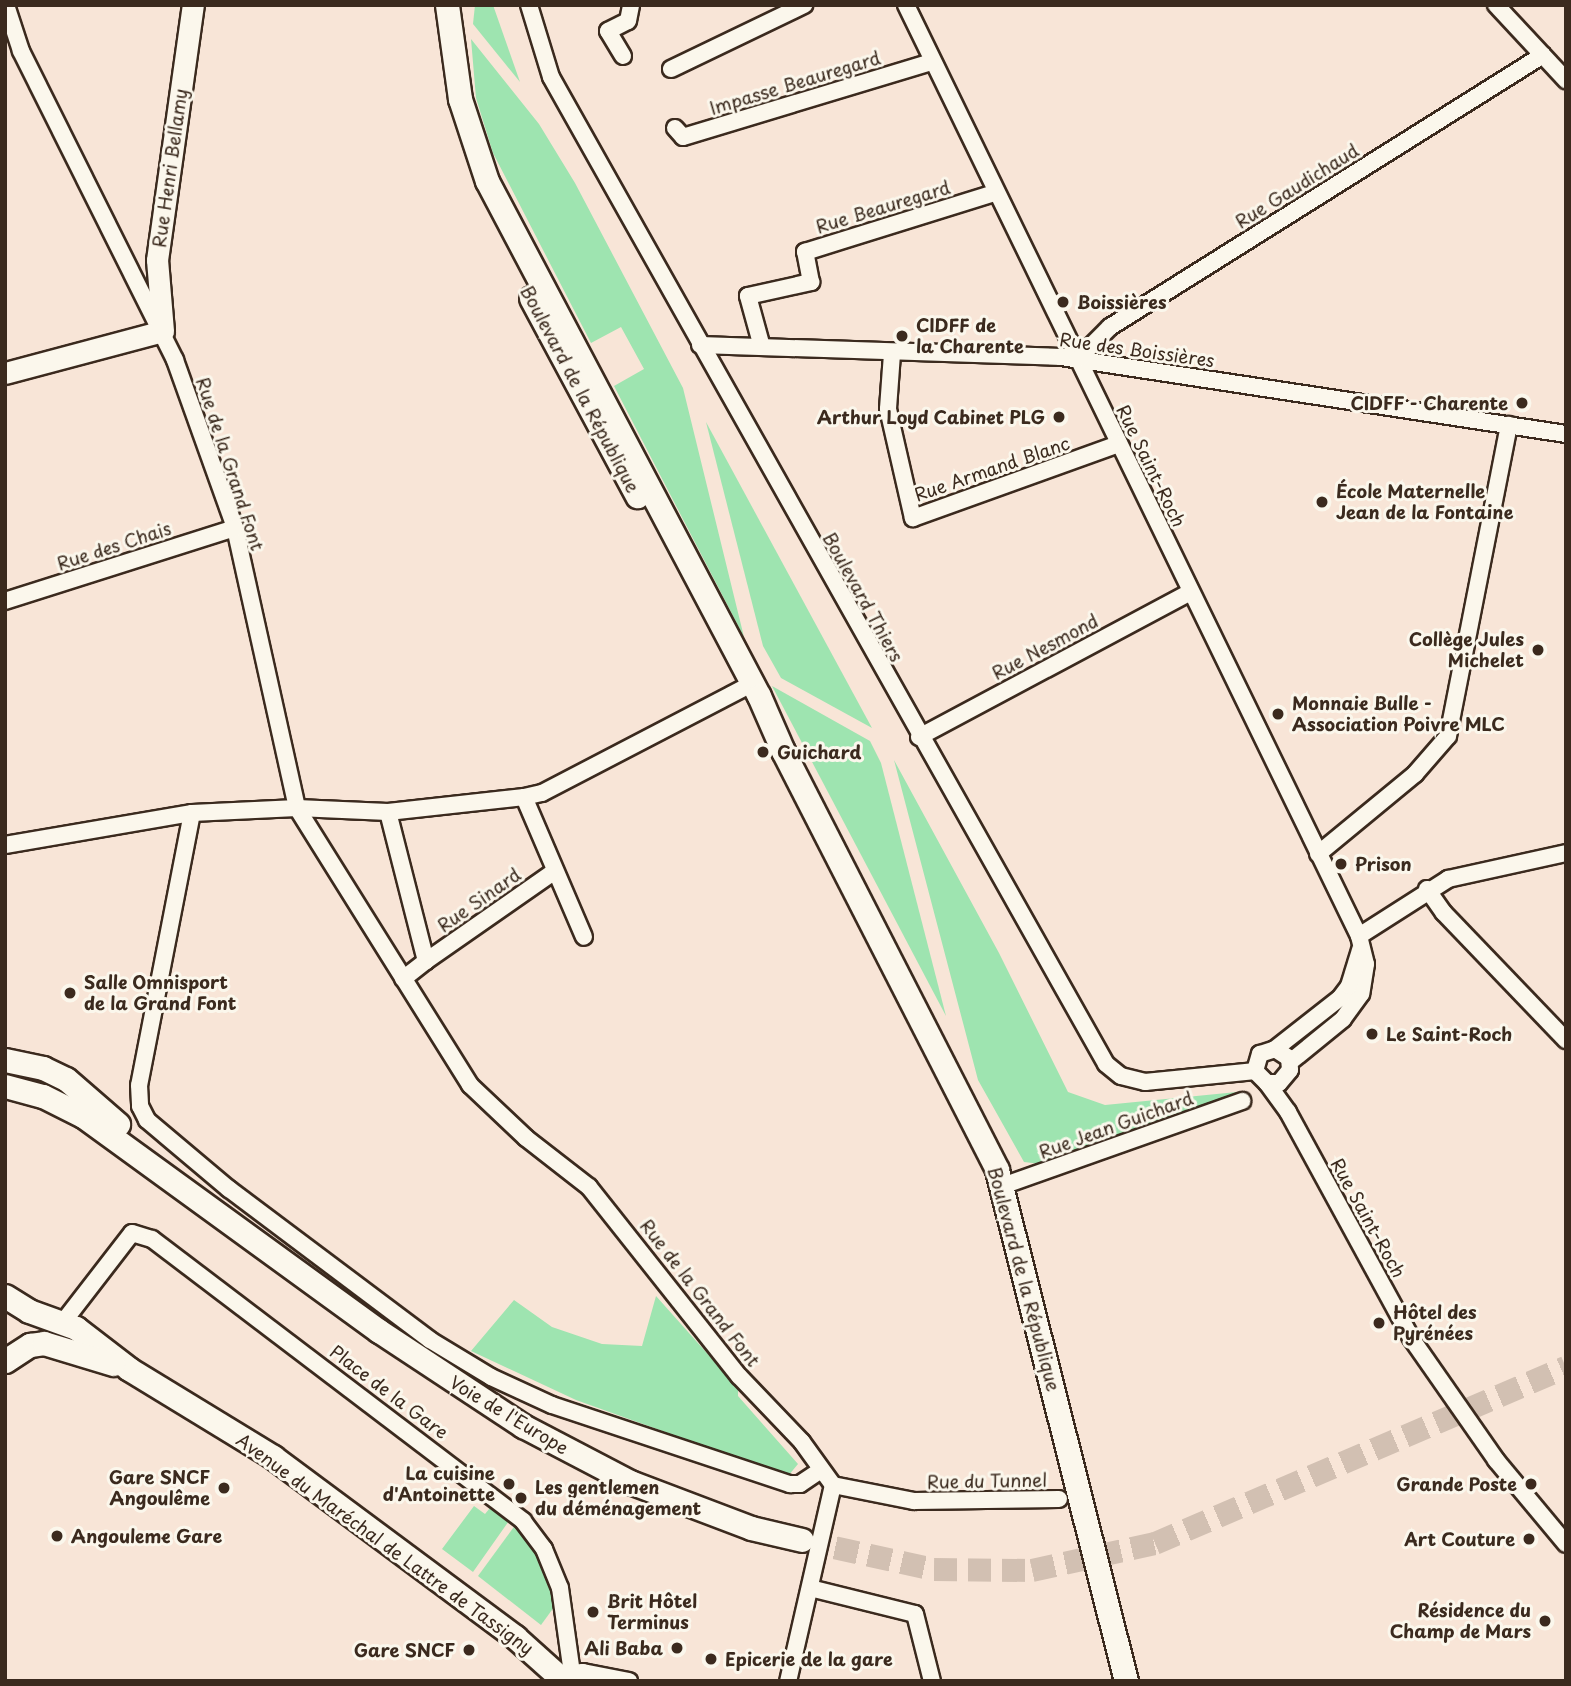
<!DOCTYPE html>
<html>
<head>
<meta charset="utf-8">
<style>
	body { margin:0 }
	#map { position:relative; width:1571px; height:1686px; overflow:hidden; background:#f8e5d7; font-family:"Playpen Sans",sans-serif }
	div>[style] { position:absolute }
	.green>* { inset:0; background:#9ee4b0 }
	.secondary-tunnel>* { height:23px; margin-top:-11.5px; transform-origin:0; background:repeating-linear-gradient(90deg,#d2c0b2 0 23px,transparent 0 34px) }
	.roads { filter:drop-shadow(2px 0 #3b2a1e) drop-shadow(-2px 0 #3b2a1e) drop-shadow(0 2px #3b2a1e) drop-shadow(0 -2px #3b2a1e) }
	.minor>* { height:16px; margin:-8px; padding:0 8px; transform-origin:8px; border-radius:8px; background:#fbf7ec }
	.tertiary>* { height:21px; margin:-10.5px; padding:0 10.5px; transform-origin:10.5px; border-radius:10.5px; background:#fbf7ec }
	.secondary>* { height:23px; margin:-11.5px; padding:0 11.5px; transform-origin:11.5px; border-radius:11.5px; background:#fbf7ec }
	.dots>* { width:19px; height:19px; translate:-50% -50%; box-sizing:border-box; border:4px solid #fbf7ec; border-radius:50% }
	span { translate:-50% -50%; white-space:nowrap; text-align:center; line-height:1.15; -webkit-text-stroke:6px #fbf7ec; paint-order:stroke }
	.street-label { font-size:18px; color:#3b2a1e }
	.poi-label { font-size:18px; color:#3b2a1e; font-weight:700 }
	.left { translate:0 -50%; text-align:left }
	.right { translate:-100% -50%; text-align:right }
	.frame { position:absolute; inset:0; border:7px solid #3b2a1e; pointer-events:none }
</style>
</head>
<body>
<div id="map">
	<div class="green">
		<i style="clip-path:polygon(475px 5px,493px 5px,520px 82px,473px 24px)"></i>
		<i style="clip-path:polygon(471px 39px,539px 124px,575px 183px,683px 388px,744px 637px,614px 386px,644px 369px,621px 327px,591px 343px,493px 153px,476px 98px)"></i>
		<i style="clip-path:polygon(706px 422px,872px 728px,781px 678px,763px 646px)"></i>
		<i style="clip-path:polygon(772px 686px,870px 741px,881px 763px,946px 1016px)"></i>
		<i style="clip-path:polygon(894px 760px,999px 953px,1068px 1092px,1105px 1105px,1247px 1091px,1041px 1164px,1024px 1162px,978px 1080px)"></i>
		<i style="clip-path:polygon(656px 1296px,738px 1388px,738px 1396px,798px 1464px,788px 1476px,576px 1400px,471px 1351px,514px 1300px,552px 1327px,602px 1344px,642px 1346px)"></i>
		<i style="clip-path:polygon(494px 1503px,511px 1518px,473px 1572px,442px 1549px,474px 1506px,485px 1514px)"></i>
		<i style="clip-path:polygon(516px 1524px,542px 1557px,557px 1603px,541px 1625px,478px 1576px)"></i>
	</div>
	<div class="secondary-tunnel">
		<i style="left:802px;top:1540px;width:135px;rotate:12.4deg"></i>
		<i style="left:934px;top:1569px;width:98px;rotate:0.6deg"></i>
		<i style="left:1032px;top:1570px;width:126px;rotate:-12.4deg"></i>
		<i style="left:1155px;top:1543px;width:447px;rotate:-23.2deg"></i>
	</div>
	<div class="roads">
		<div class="minor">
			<i style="left:6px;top:5px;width:48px;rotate:71.9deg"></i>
			<i style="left:21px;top:51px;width:345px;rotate:63.5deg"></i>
			<i style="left:175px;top:360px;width:178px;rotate:70.3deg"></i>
			<i style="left:235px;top:528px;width:287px;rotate:77.5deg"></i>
			<i style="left:297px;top:808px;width:327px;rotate:58deg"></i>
			<i style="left:470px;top:1085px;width:77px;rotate:43.4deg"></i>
			<i style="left:526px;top:1138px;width:80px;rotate:37.9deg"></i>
			<i style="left:589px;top:1187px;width:241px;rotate:51.6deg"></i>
			<i style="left:739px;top:1376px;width:91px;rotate:46.3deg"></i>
			<i style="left:802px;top:1442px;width:53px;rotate:54.2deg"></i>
			<i style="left:833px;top:1485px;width:201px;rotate:102.9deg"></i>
			<i style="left:529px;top:5px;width:75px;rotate:73deg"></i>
			<i style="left:551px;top:77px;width:1132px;rotate:60.65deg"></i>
			<i style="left:1106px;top:1064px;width:19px;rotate:39deg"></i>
			<i style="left:1121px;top:1076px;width:25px;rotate:14deg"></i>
			<i style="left:1145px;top:1082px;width:111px;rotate:-5.7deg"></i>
			<i style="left:906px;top:5px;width:1035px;rotate:64.05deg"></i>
			<i style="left:1359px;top:936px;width:29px;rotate:76deg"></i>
			<i style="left:1366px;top:964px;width:30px;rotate:99deg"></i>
			<i style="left:1361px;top:994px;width:31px;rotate:126deg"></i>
			<i style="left:1343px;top:1019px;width:68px;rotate:140.9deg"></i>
			<i style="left:1496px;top:5px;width:103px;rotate:47deg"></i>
			<i style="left:623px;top:56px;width:29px;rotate:-121deg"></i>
			<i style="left:608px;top:31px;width:22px;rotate:-27deg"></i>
			<i style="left:628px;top:21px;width:16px;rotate:-79deg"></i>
			<i style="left:671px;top:69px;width:148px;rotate:-25.7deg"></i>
			<i style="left:675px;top:128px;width:12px;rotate:48deg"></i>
			<i style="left:683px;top:137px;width:259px;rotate:-16.8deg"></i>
			<i style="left:700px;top:345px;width:361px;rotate:1.9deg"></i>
			<i style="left:1061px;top:357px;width:511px;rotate:8.67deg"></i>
			<i style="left:762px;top:347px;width:53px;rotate:-105.4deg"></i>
			<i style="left:748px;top:296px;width:65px;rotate:-12.5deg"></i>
			<i style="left:811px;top:282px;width:31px;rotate:-101deg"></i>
			<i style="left:805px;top:252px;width:198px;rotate:-17.3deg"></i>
			<i style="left:892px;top:354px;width:55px;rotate:94.2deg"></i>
			<i style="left:888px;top:409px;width:112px;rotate:77.1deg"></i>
			<i style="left:913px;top:518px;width:219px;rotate:-19.8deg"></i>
			<i style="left:1078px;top:359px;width:45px;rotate:-45deg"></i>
			<i style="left:1110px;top:327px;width:511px;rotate:-32.14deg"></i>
			<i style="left:5px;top:601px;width:241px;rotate:-17.6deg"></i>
			<i style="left:919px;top:737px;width:307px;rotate:-28.1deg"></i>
			<i style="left:524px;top:797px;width:152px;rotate:66.8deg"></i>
			<i style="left:388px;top:812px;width:154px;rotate:75.7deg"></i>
			<i style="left:426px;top:961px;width:29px;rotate:142deg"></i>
			<i style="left:192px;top:813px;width:277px;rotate:101deg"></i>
			<i style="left:139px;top:1085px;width:21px;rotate:87deg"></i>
			<i style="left:140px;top:1106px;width:16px;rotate:63deg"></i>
			<i style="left:147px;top:1120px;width:107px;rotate:40.1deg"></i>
			<i style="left:229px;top:1189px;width:251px;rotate:36.9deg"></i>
			<i style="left:430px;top:1340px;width:71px;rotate:31.2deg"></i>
			<i style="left:491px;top:1377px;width:67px;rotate:24.7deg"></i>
			<i style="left:552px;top:1405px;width:251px;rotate:18.4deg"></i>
			<i style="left:790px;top:1484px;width:10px"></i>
			<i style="left:800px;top:1484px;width:25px;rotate:-34deg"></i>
			<i style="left:5px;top:845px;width:190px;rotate:-9.7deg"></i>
			<i style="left:192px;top:813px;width:105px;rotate:-2.7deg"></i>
			<i style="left:297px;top:808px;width:91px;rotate:2.5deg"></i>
			<i style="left:388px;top:812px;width:137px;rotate:-6.3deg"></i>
			<i style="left:524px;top:797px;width:18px;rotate:-13deg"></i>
			<i style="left:542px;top:793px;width:225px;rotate:-27.5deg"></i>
			<i style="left:1318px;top:854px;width:126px;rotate:-39.5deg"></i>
			<i style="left:1415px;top:774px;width:50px;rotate:-49deg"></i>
			<i style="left:1448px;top:736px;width:317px;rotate:-78.9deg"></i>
			<i style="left:1427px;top:889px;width:29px;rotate:55deg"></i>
			<i style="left:1444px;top:913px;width:176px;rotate:46.2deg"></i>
			<i style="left:1359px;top:936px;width:106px;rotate:-32.6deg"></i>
			<i style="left:1448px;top:879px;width:121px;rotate:-12.4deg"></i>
			<i style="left:426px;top:961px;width:157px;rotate:-34.9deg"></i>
			<i style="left:1275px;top:1049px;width:17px;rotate:33deg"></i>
			<i style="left:1289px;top:1058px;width:12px;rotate:85deg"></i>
			<i style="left:1290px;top:1070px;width:17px;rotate:130deg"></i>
			<i style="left:1279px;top:1083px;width:12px;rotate:180deg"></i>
			<i style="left:1267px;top:1083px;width:17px;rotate:-135deg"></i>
			<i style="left:1255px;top:1071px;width:18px;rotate:-74deg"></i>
			<i style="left:1260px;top:1054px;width:16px;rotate:-18deg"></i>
			<i style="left:1275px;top:1049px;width:83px;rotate:-38.1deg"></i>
			<i style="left:1340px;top:998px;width:15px;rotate:-53deg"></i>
			<i style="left:1349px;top:986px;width:38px;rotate:-73deg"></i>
			<i style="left:1267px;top:1083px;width:36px;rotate:54deg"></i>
			<i style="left:1288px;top:1112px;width:257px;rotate:61.4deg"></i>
			<i style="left:1411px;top:1338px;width:149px;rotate:55.1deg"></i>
			<i style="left:1496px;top:1460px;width:109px;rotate:50.2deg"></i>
			<i style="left:1002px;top:1186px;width:255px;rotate:-19.5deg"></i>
			<i style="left:64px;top:1321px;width:111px;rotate:-52.3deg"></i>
			<i style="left:132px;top:1233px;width:21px;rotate:17deg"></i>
			<i style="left:152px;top:1239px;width:466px;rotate:37.2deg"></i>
			<i style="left:523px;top:1521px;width:35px;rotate:53deg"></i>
			<i style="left:544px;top:1549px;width:42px;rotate:67.7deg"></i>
			<i style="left:560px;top:1588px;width:86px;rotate:82deg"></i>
			<i style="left:833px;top:1485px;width:83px;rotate:11.2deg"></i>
			<i style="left:914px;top:1501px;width:145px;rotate:-0.8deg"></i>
			<i style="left:810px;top:1588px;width:108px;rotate:13.9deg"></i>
			<i style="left:915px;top:1614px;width:69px;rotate:75.8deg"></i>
			<i style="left:567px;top:1679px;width:8px;rotate:-50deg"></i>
			<i style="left:572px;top:1673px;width:11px;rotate:-5deg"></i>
			<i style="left:583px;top:1672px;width:47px;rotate:11.1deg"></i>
		</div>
		<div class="tertiary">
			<i style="left:5px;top:373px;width:163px;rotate:-14.9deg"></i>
			<i style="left:163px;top:331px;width:71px;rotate:-94.8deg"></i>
			<i style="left:157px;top:260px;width:258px;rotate:-82deg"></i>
		</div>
		<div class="secondary">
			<i style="left:447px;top:5px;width:95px;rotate:82.1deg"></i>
			<i style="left:460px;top:99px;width:86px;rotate:71.8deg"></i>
			<i style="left:487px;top:181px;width:582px;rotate:62.16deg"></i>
			<i style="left:759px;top:696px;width:60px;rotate:66.4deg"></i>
			<i style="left:783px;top:751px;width:470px;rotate:62.9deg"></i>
			<i style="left:997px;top:1170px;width:527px;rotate:75.83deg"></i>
			<i style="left:531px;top:298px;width:225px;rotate:61.8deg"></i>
			<i style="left:5px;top:1060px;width:39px;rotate:12deg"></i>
			<i style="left:43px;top:1068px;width:25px;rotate:26deg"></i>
			<i style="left:66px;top:1079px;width:69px;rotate:40.9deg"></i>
			<i style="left:5px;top:1086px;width:39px;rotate:15deg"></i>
			<i style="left:43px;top:1096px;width:45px;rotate:26.6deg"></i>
			<i style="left:83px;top:1116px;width:366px;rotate:36deg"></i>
			<i style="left:379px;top:1331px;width:173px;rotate:33.4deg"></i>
			<i style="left:523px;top:1426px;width:121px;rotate:27.6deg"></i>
			<i style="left:630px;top:1482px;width:129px;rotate:20.8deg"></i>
			<i style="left:751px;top:1528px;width:52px;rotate:13.2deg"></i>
			<i style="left:5px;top:1296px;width:28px;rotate:32deg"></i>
			<i style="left:29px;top:1311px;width:50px;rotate:19.9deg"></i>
			<i style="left:76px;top:1328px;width:67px;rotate:37.7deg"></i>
			<i style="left:129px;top:1369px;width:169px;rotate:31.4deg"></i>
			<i style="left:273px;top:1457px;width:302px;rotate:36.6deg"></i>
			<i style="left:515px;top:1637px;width:66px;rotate:41.9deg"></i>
			<i style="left:5px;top:1361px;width:30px;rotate:-33deg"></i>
			<i style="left:30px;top:1345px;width:14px;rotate:-8deg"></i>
			<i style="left:44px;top:1343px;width:72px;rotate:16.9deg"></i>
		</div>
	</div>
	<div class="dots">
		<i style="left:1063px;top:302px;background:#3b2a1e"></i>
		<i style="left:902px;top:336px;background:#3b2a1e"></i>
		<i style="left:1522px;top:403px;background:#3b2a1e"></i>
		<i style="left:1059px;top:417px;background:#3b2a1e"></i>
		<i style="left:1322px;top:502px;background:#3b2a1e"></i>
		<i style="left:1538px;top:650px;background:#3b2a1e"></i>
		<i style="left:1278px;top:714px;background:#3b2a1e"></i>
		<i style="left:763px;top:752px;background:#3b2a1e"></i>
		<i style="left:1341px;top:864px;background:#3b2a1e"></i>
		<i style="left:70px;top:993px;background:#3b2a1e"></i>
		<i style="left:1372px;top:1034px;background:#3b2a1e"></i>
		<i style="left:1379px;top:1323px;background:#3b2a1e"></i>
		<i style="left:509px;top:1484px;background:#3b2a1e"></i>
		<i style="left:1531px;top:1484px;background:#3b2a1e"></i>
		<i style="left:224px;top:1488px;background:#3b2a1e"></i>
		<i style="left:521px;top:1498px;background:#3b2a1e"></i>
		<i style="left:57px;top:1536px;background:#3b2a1e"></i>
		<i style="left:1529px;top:1539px;background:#3b2a1e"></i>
		<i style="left:593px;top:1612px;background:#3b2a1e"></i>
		<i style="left:1545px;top:1621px;background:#3b2a1e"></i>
		<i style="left:677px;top:1648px;background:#3b2a1e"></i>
		<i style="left:469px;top:1650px;background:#3b2a1e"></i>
		<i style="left:711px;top:1659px;background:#3b2a1e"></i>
	</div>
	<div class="street-label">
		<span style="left:795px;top:83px;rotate:-17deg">Impasse Beauregard</span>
		<span style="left:170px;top:168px;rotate:-82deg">Rue Henri Bellamy</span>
		<span style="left:1297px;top:186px;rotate:-32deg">Rue Gaudichaud</span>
		<span style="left:883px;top:207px;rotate:-17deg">Rue Beauregard</span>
		<span style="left:1137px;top:350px;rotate:8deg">Rue des Boissières</span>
		<span style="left:580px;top:389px;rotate:62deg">Boulevard de la République</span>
		<span style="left:230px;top:464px;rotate:72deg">Rue de la Grand Font</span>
		<span style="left:1151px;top:466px;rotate:64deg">Rue Saint-Roch</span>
		<span style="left:992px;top:469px;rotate:-19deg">Rue Armand Blanc</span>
		<span style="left:114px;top:546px;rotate:-18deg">Rue des Chais</span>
		<span style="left:863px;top:597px;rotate:61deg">Boulevard Thiers</span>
		<span style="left:1045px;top:647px;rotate:-28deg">Rue Nesmond</span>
		<span style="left:479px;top:900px;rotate:-35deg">Rue Sinard</span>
		<span style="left:1116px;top:1125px;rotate:-20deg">Rue Jean Guichard</span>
		<span style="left:1368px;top:1218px;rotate:61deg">Rue Saint-Roch</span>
		<span style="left:1024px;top:1279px;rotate:75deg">Boulevard de la République</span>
		<span style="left:700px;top:1293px;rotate:52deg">Rue de la Grand Font</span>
		<span style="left:389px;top:1392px;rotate:37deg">Place de la Gare</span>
		<span style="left:509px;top:1415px;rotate:31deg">Voie de l'Europe</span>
		<span style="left:987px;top:1481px;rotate:-1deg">Rue du Tunnel</span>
		<span style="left:385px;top:1544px;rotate:36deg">Avenue du Maréchal de Lattre de Tassigny</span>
	</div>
	<div class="poi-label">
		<span class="left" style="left:1077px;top:302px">Boissières</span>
		<span class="left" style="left:916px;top:336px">CIDFF de<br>la Charente</span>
		<span class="right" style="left:1508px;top:403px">CIDFF - Charente</span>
		<span class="right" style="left:1045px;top:417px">Arthur Loyd Cabinet PLG</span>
		<span class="left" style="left:1336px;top:502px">École Maternelle<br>Jean de la Fontaine</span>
		<span class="right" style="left:1524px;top:650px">Collège Jules<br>Michelet</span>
		<span class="left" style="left:1292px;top:714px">Monnaie Bulle -<br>Association Poivre MLC</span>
		<span class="left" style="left:777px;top:752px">Guichard</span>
		<span class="left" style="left:1355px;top:864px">Prison</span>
		<span class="left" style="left:84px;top:993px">Salle Omnisport<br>de la Grand Font</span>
		<span class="left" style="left:1386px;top:1034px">Le Saint-Roch</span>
		<span class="left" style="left:1393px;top:1323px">Hôtel des<br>Pyrénées</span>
		<span class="right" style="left:495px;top:1484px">La cuisine<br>d'Antoinette</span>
		<span class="right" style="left:210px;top:1488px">Gare SNCF<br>Angoulême</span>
		<span class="right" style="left:1517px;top:1484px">Grande Poste</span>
		<span class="left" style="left:535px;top:1498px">Les gentlemen<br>du déménagement</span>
		<span class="left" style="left:71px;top:1536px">Angouleme Gare</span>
		<span class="right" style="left:1515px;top:1539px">Art Couture</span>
		<span class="left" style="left:607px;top:1612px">Brit Hôtel<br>Terminus</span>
		<span class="right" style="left:1531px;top:1621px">Résidence du<br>Champ de Mars</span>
		<span class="right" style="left:663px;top:1648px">Ali Baba</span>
		<span class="right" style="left:455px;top:1650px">Gare SNCF</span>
		<span class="left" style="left:725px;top:1659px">Epicerie de la gare</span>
	</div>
	<div class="frame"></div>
</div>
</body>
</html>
